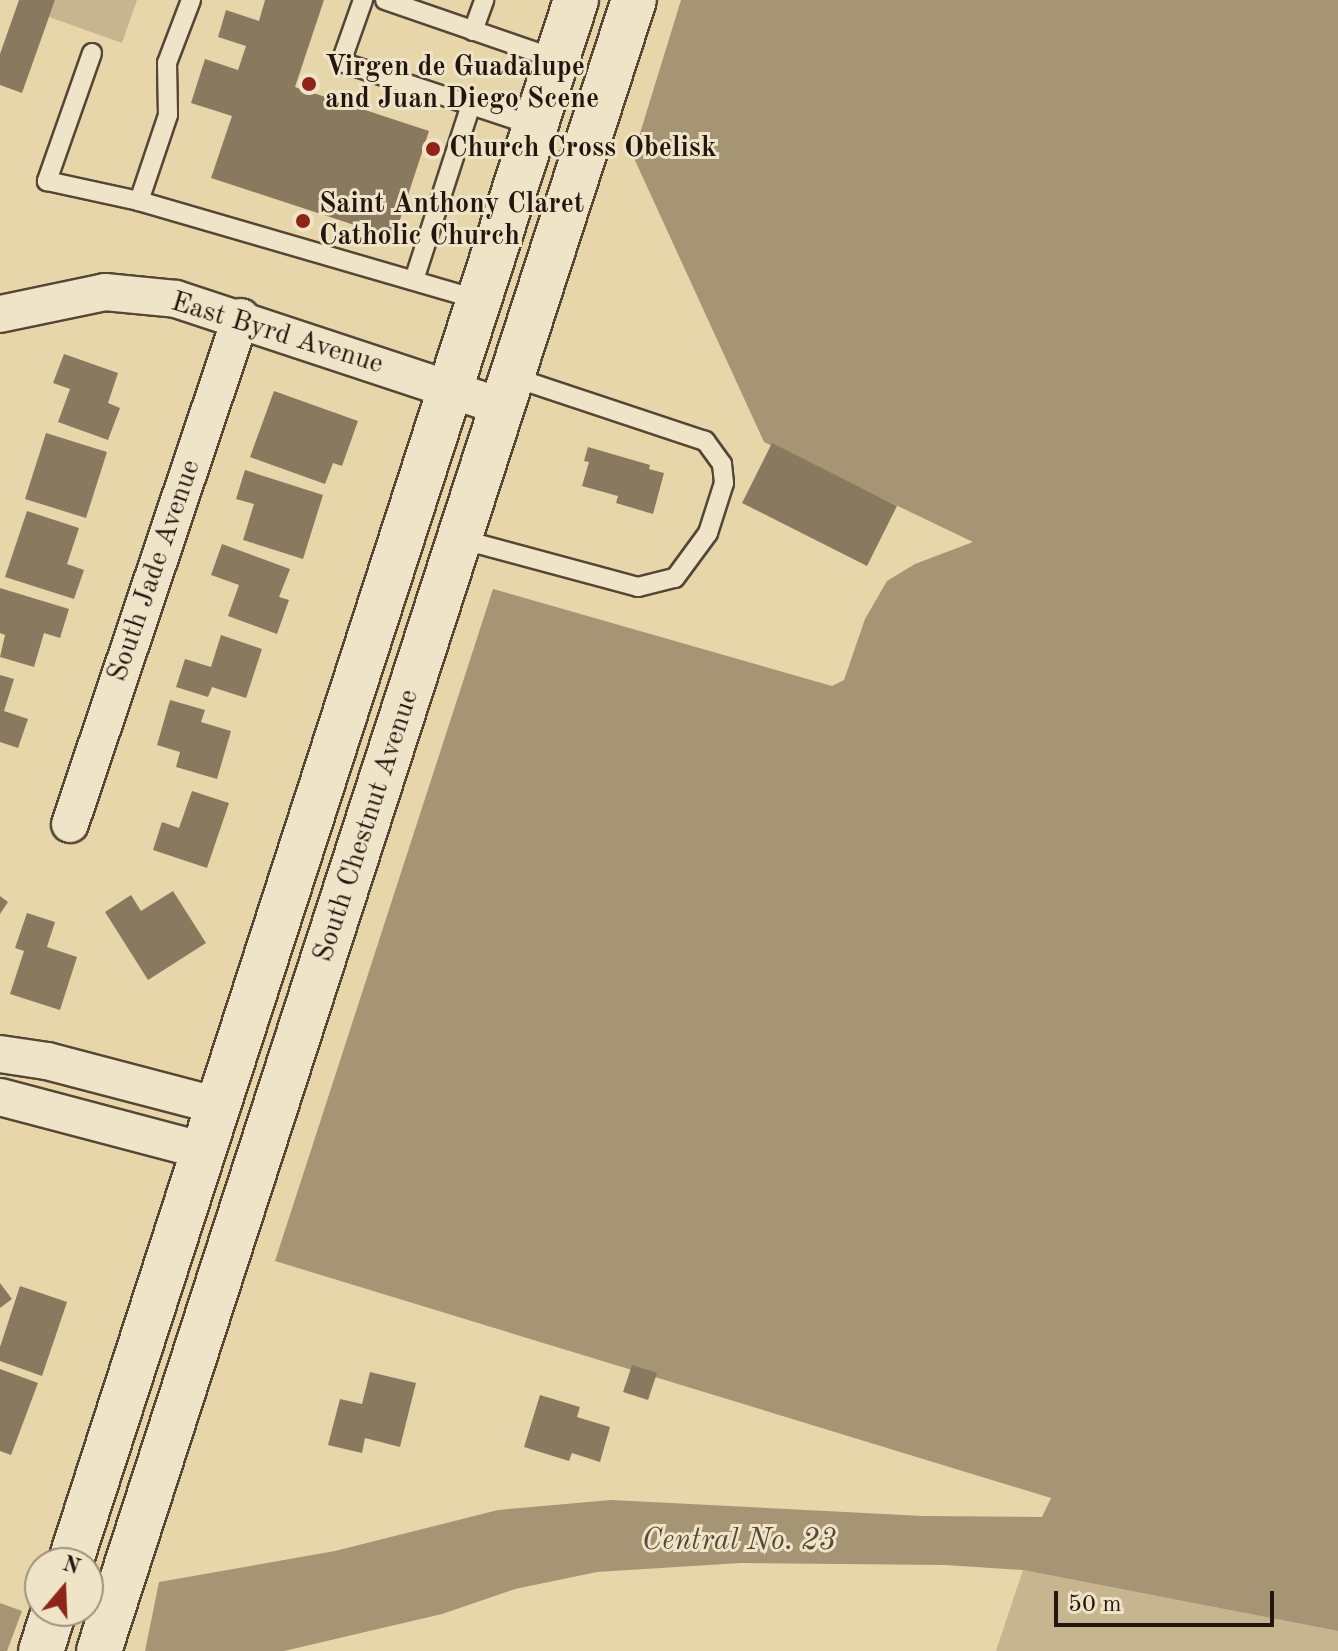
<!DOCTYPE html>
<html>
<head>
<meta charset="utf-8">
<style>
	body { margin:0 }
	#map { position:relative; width:1338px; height:1651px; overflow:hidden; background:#e7d6aa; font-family:"Old Standard TT",serif }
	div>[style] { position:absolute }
	.green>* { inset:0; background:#c6b58f }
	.water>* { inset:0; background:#a59575 }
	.building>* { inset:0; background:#897a5f }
	.roads { filter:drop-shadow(2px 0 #554635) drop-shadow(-2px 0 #554635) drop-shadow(0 2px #554635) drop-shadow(0 -2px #554635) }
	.lane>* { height:18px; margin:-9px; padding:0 9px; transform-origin:9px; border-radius:9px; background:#efe4c8 }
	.street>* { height:36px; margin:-18px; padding:0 18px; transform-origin:18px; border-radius:18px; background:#efe4c8 }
	.secondary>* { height:44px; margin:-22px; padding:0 22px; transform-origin:22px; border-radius:22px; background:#efe4c8 }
	.dots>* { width:22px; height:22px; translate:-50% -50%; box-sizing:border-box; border:4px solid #efe4c8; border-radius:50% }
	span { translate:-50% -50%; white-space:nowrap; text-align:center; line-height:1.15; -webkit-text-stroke:6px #efe4c8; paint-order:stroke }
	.poi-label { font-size:28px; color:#24160e; font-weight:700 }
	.left { translate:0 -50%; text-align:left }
	.street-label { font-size:28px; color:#24160e }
	.water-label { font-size:30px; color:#584937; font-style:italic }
	.north { position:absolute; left:24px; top:1547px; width:80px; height:80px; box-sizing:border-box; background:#efe4c8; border:2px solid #9e927e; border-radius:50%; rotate:19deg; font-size:22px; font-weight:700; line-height:32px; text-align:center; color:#24160e }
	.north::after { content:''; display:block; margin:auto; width:28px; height:36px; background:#8f2418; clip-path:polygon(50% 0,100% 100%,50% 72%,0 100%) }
	.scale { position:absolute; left:1054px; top:1591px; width:220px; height:36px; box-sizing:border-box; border:4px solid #24160e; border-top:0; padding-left:10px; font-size:24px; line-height:28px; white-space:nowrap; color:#24160e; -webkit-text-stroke:6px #efe4c8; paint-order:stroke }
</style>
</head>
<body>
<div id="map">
	<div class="green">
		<i style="clip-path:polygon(55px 0,137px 0,122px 43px,49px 17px)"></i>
		<i style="clip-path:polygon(1023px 1570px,1338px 1631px,1338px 1651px,996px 1651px)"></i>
	</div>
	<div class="water">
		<i style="clip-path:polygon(681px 0,1338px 0,1338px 1631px,1023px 1570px,945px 1565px,741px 1563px,597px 1572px,515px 1589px,442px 1614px,284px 1651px,145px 1651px,159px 1582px,335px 1551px,498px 1510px,611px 1500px,923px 1516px,1042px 1517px,1051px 1498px,275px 1261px,493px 589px,832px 686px,844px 680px,865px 619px,887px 581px,915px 564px,973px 542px,764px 442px,633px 156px)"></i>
		<i style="clip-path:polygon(0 1603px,22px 1611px,7px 1651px,0 1651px)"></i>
	</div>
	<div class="building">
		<i style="clip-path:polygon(19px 0,55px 0,22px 93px,0 85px,0 54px)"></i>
		<i style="clip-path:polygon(265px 0,324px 0,295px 87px,429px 131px,394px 238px,211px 178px,232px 116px,191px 103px,205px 59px,238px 70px,246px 46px,218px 37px,226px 10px,259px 21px)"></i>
		<i style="clip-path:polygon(64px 354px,118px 373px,108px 403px,120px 408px,108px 440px,58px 422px,70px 389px,53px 383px)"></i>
		<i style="clip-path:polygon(274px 391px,358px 421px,342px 466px,333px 463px,325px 484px,250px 457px)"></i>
		<i style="clip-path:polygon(46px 433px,107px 452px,86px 518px,25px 499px)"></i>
		<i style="clip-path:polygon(772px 443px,897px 506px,867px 566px,742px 503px)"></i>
		<i style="clip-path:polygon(588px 447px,650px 465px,649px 469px,664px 473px,653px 514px,616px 503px,618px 496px,582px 486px,589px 462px,584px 461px)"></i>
		<i style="clip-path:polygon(245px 470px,323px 495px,303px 559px,243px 540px,254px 504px,236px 499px)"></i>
		<i style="clip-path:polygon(27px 511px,79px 528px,67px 564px,84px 570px,74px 599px,5px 577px)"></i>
		<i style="clip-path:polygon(222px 544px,290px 569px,279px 597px,289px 600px,277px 634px,228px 616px,239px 585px,211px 575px)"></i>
		<i style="clip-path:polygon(0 588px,69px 609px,60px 638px,44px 633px,34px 667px,0 657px,5px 635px,0 633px)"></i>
		<i style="clip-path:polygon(221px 635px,262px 649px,246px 698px,212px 687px,208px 697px,176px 687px,185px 659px,211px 667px)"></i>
		<i style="clip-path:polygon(0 675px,14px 679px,4px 711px,28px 719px,18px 748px,0 742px)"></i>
		<i style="clip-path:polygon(170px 700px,205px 710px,201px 722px,231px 731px,217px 779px,176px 767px,180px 752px,157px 745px)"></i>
		<i style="clip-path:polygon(192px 791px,229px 803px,207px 868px,153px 850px,162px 822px,179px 828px)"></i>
		<i style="clip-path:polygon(173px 891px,206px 943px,148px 980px,105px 912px,131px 895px,141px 911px)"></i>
		<i style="clip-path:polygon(0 896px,8px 902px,0 914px)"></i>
		<i style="clip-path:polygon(27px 913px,55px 922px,47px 947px,77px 957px,60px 1010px,10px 994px,24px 951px,15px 948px)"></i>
		<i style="clip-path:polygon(0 1283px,12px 1299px,0 1308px)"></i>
		<i style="clip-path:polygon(20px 1286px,67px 1302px,42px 1376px,0 1361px,0 1347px)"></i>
		<i style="clip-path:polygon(632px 1365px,657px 1373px,648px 1400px,623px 1392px)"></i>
		<i style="clip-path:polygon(0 1369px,38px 1383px,11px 1455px,0 1451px)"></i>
		<i style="clip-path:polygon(370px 1372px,416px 1383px,400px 1447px,365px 1438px,362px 1453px,328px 1445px,340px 1399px,362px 1404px)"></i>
		<i style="clip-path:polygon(540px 1395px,580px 1407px,577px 1417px,610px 1427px,600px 1462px,572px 1453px,569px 1461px,524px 1447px)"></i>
	</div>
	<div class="roads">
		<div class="lane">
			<i style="left:191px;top:0;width:67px;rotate:110.9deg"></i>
			<i style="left:167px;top:63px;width:52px;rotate:88.9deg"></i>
			<i style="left:168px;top:115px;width:91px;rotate:108.6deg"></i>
			<i style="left:139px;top:201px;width:355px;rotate:16.2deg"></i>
			<i style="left:363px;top:0;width:66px;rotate:109.5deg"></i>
			<i style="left:341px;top:62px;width:203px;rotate:18.3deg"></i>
			<i style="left:385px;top:0;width:181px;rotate:19deg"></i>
			<i style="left:473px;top:31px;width:33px;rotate:-70deg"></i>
			<i style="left:92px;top:53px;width:136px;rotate:109.4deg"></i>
			<i style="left:47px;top:181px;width:94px;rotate:12.3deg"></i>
			<i style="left:414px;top:280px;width:184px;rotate:-72deg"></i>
			<i style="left:460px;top:539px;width:184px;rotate:15.1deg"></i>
			<i style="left:638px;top:587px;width:38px;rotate:-14deg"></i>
			<i style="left:675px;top:578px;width:56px;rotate:-53.7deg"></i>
			<i style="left:708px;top:533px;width:52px;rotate:-72.3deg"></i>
			<i style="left:724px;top:483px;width:19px;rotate:-96deg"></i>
			<i style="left:722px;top:464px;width:29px;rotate:-126deg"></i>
			<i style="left:705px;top:441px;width:202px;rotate:-161.6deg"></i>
		</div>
		<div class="street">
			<i style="left:0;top:314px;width:107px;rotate:-11.8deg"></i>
			<i style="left:105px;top:292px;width:71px;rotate:5.6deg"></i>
			<i style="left:176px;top:299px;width:344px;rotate:18.3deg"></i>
			<i style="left:70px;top:824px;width:535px;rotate:-71.36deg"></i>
			<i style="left:0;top:1054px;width:48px;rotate:8.5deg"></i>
			<i style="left:47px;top:1061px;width:177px;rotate:14.7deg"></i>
			<i style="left:0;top:1097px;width:211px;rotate:14.8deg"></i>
		</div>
		<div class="secondary">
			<i style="left:70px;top:1563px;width:1643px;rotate:-72.06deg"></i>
			<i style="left:41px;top:1651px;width:42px;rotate:-72deg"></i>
			<i style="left:99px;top:1651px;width:1736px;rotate:-72.05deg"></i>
		</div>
	</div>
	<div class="dots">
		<i style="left:309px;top:84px;background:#8f2418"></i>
		<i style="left:433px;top:149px;background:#8f2418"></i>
		<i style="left:303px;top:221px;background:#8f2418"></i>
	</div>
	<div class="poi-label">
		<span class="left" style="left:325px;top:84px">Virgen de Guadalupe<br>and Juan Diego Scene</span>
		<span class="left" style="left:449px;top:149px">Church Cross Obelisk</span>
		<span class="left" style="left:319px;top:221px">Saint Anthony Claret<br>Catholic Church</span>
	</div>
	<div class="street-label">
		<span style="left:277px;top:334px;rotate:17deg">East Byrd Avenue</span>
		<span style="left:155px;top:571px;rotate:-71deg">South Jade Avenue</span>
		<span style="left:367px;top:826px;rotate:-72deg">South Chestnut Avenue</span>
	</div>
	<div class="water-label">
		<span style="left:739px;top:1541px">Central No. 23</span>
	</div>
	<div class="north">N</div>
	<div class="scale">50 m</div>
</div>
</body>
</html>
